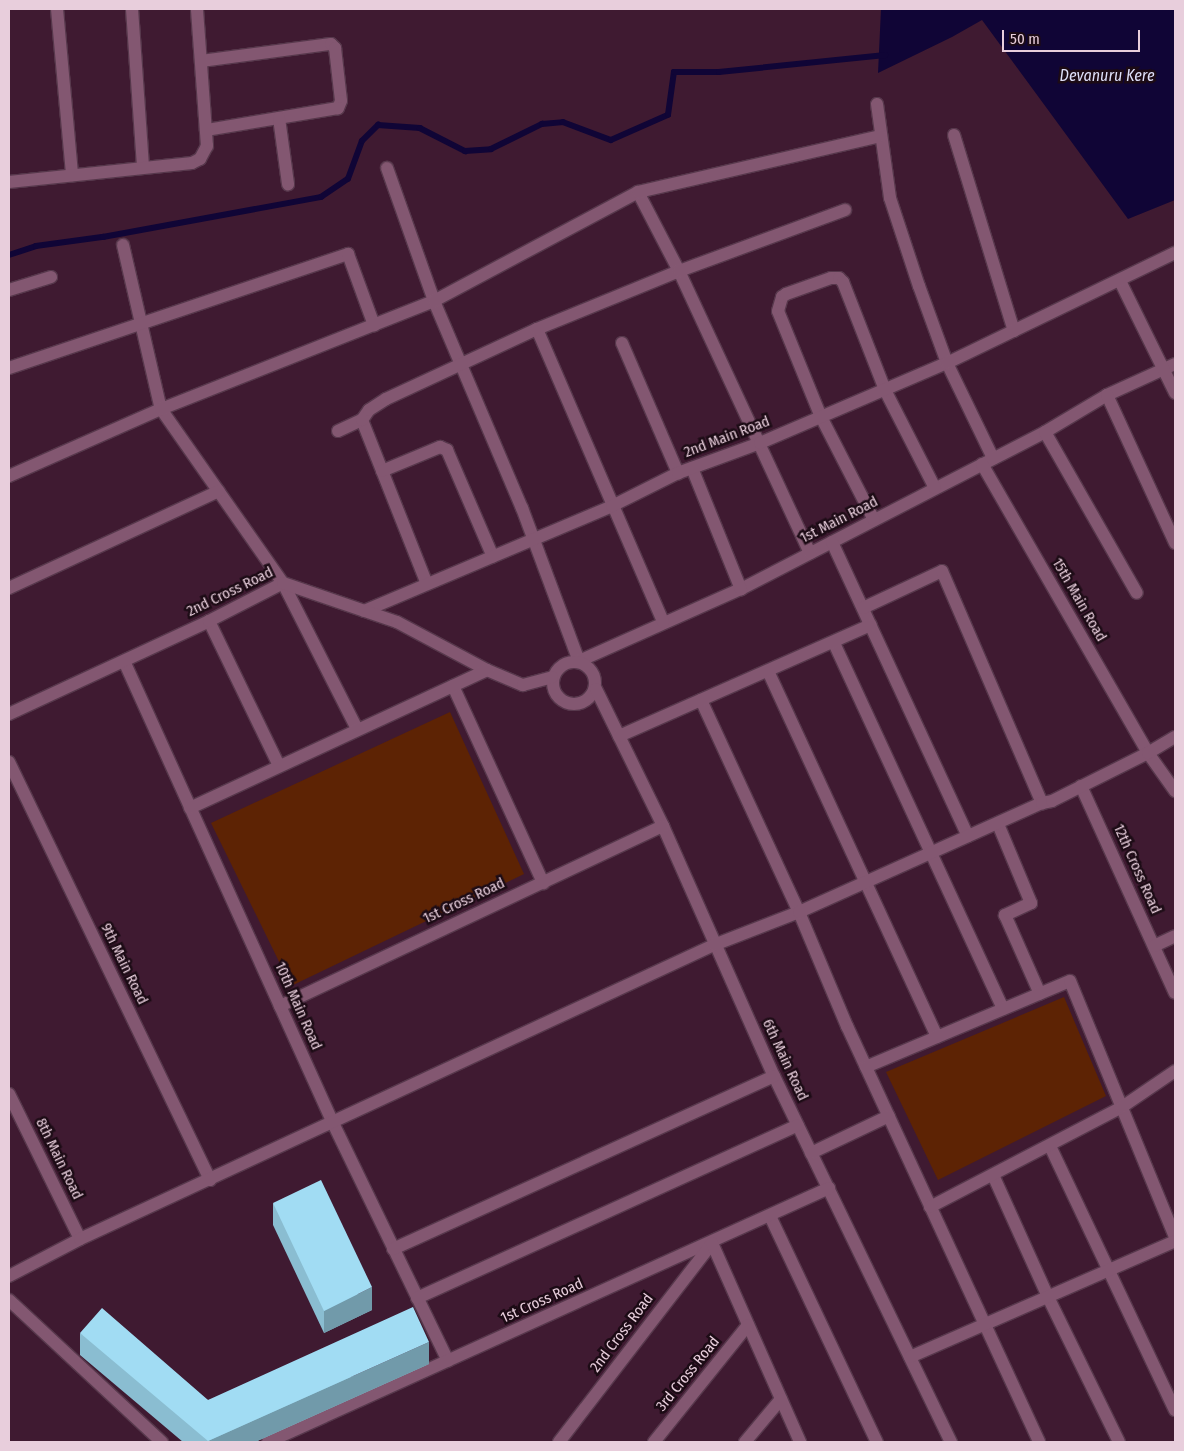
<!DOCTYPE html>
<html>
<head>
<meta charset="utf-8">
<style>
	body { margin:0 }
	#map { position:relative; width:1184px; height:1451px; overflow:hidden; background:#3f1a31; font-family:"Fira Sans Condensed",sans-serif }
	div>[style] { position:absolute }
	.green>* { inset:0; background:#5d2304 }
	.water>* { inset:0; background:#100536 }
	.stream>* { height:5.5px; margin:-2.75px; padding:0 2.75px; transform-origin:2.75px; border-radius:2.75px; background:#100536 }
	.roads { filter:drop-shadow(1px 0 #57384c) drop-shadow(-1px 0 #57384c) drop-shadow(0 1px #57384c) drop-shadow(0 -1px #57384c) }
	.minor>* { height:12px; margin:-6px; padding:0 6px; transform-origin:6px; border-radius:6px; background:#835771 }
	.minor>.ring { margin:-6px; padding:0; box-sizing:content-box; background:none; border:12px solid #835771; border-radius:50% }
	.wall>* { inset:0; background:#8abdd1 }
	.shaded-wall>* { inset:0; background:#719aaa }
	.building>* { inset:0; background:#a1dcf3 }
	span { translate:-50% -50%; white-space:nowrap; text-align:center; line-height:1.15; -webkit-text-stroke:5px #1c0b15; paint-order:stroke }
	.street-label { font-size:15px; color:#e8cedc }
	.water-label { font-size:16px; color:#dedff9; font-style:italic }
	.frame { position:absolute; inset:0; border:10px solid #e8cedc; pointer-events:none }
	.scale { position:absolute; left:1002px; top:30px; width:138px; height:22px; box-sizing:border-box; border:2px solid #e8cedc; border-top:0; padding-left:6px; font-size:15px; line-height:18px; white-space:nowrap; color:#e8cedc; -webkit-text-stroke:4px #1c0b15; paint-order:stroke }
</style>
</head>
<body>
<div id="map">
	<div class="green">
		<i style="clip-path:polygon(450px 712px,524px 874px,291px 986px,211px 823px)"></i>
		<i style="clip-path:polygon(1064px 997px,1106px 1096px,938px 1180px,886px 1072px)"></i>
	</div>
	<div class="water">
		<i style="clip-path:polygon(881px 9px,1175px 9px,1175px 200px,1128px 219px,982px 20px,952px 37px,878px 73px)"></i>
	</div>
	<div class="stream">
		<i style="left:9px;top:255px;width:28px;rotate:-18deg"></i>
		<i style="left:36px;top:246px;width:68px;rotate:-7.7deg"></i>
		<i style="left:103px;top:237px;width:222px;rotate:-10.4deg"></i>
		<i style="left:321px;top:197px;width:32px;rotate:-34deg"></i>
		<i style="left:348px;top:179px;width:40px;rotate:-69.8deg"></i>
		<i style="left:362px;top:141px;width:23px;rotate:-45deg"></i>
		<i style="left:378px;top:125px;width:42px;rotate:4.1deg"></i>
		<i style="left:420px;top:128px;width:51px;rotate:27.1deg"></i>
		<i style="left:465px;top:151px;width:26px;rotate:-4deg"></i>
		<i style="left:491px;top:149px;width:57px;rotate:-26.1deg"></i>
		<i style="left:542px;top:124px;width:21px;rotate:-5deg"></i>
		<i style="left:563px;top:122px;width:51px;rotate:20.6deg"></i>
		<i style="left:611px;top:140px;width:62px;rotate:-23.7deg"></i>
		<i style="left:668px;top:115px;width:43px;rotate:-82.1deg"></i>
		<i style="left:674px;top:72px;width:45px"></i>
		<i style="left:719px;top:72px;width:167px;rotate:-5.8deg"></i>
	</div>
	<div class="roads">
		<div class="minor">
			<i style="left:57px;top:9px;width:167px;rotate:84.8deg"></i>
			<i style="left:132px;top:9px;width:159px;rotate:86deg"></i>
			<i style="left:201px;top:61px;width:131px;rotate:-7.5deg"></i>
			<i style="left:331px;top:44px;width:6px;rotate:45deg"></i>
			<i style="left:335px;top:48px;width:53px;rotate:83.5deg"></i>
			<i style="left:341px;top:101px;width:8px;rotate:113deg"></i>
			<i style="left:338px;top:108px;width:134px;rotate:170.5deg"></i>
			<i style="left:877px;top:104px;width:95px;rotate:82.1deg"></i>
			<i style="left:890px;top:198px;width:93px;rotate:71.8deg"></i>
			<i style="left:919px;top:286px;width:82px;rotate:70deg"></i>
			<i style="left:947px;top:363px;width:106px;rotate:64.2deg"></i>
			<i style="left:279px;top:118px;width:67px;rotate:82.2deg"></i>
			<i style="left:954px;top:135px;width:205px;rotate:73deg"></i>
			<i style="left:387px;top:168px;width:141px;rotate:70.5deg"></i>
			<i style="left:434px;top:301px;width:225px;rotate:67deg"></i>
			<i style="left:522px;top:508px;width:163px;rotate:69.6deg"></i>
			<i style="left:579px;top:661px;width:177px;rotate:-24deg"></i>
			<i style="left:741px;top:589px;width:342px;rotate:-27.3deg"></i>
			<i style="left:1045px;top:432px;width:72px;rotate:-30.8deg"></i>
			<i style="left:1107px;top:395px;width:75px;rotate:-24.5deg"></i>
			<i style="left:9px;top:182px;width:184px;rotate:-5.9deg"></i>
			<i style="left:192px;top:163px;width:9px;rotate:-27deg"></i>
			<i style="left:200px;top:159px;width:15px;rotate:-62deg"></i>
			<i style="left:207px;top:146px;width:137px;rotate:-94.2deg"></i>
			<i style="left:638px;top:192px;width:89px;rotate:62.6deg"></i>
			<i style="left:679px;top:271px;width:311px;rotate:65.1deg"></i>
			<i style="left:123px;top:245px;width:168px;rotate:77deg"></i>
			<i style="left:161px;top:409px;width:213px;rotate:55deg"></i>
			<i style="left:283px;top:583px;width:164px;rotate:63.1deg"></i>
			<i style="left:1120px;top:281px;width:125px;rotate:63.8deg"></i>
			<i style="left:9px;top:290px;width:44px;rotate:-17.2deg"></i>
			<i style="left:537px;top:329px;width:319px;rotate:66.7deg"></i>
			<i style="left:622px;top:343px;width:142px;rotate:66.7deg"></i>
			<i style="left:9px;top:368px;width:358px;rotate:-18.6deg"></i>
			<i style="left:348px;top:254px;width:76px;rotate:69.9deg"></i>
			<i style="left:1107px;top:395px;width:163px;rotate:65.3deg"></i>
			<i style="left:362px;top:420px;width:176px;rotate:68.4deg"></i>
			<i style="left:338px;top:431px;width:26px;rotate:-25deg"></i>
			<i style="left:362px;top:420px;width:12px;rotate:-55deg"></i>
			<i style="left:369px;top:410px;width:20px;rotate:-33deg"></i>
			<i style="left:386px;top:399px;width:166px;rotate:-24.9deg"></i>
			<i style="left:537px;top:329px;width:153px;rotate:-22.2deg"></i>
			<i style="left:679px;top:271px;width:177px;rotate:-20.2deg"></i>
			<i style="left:1045px;top:432px;width:185px;rotate:60.3deg"></i>
			<i style="left:982px;top:464px;width:333px;rotate:60.1deg"></i>
			<i style="left:1148px;top:753px;width:47px;rotate:54.6deg"></i>
			<i style="left:692px;top:468px;width:131px;rotate:68deg"></i>
			<i style="left:382px;top:471px;width:63px;rotate:-22.5deg"></i>
			<i style="left:440px;top:447px;width:8px;rotate:23deg"></i>
			<i style="left:447px;top:450px;width:116px;rotate:66.7deg"></i>
			<i style="left:9px;top:476px;width:166px;rotate:-23.8deg"></i>
			<i style="left:161px;top:409px;width:294px;rotate:-21.6deg"></i>
			<i style="left:434px;top:301px;width:231px;rotate:-28.1deg"></i>
			<i style="left:638px;top:192px;width:249px;rotate:-13deg"></i>
			<i style="left:874px;top:520px;width:116px;rotate:-117.2deg"></i>
			<i style="left:821px;top:417px;width:114px;rotate:-112.1deg"></i>
			<i style="left:778px;top:311px;width:15px;rotate:-74deg"></i>
			<i style="left:782px;top:297px;width:5px;rotate:-37deg"></i>
			<i style="left:786px;top:294px;width:48px;rotate:-19.6deg"></i>
			<i style="left:831px;top:278px;width:8px"></i>
			<i style="left:839px;top:278px;width:6px;rotate:45deg"></i>
			<i style="left:843px;top:282px;width:116px;rotate:68.7deg"></i>
			<i style="left:885px;top:390px;width:110px;rotate:63deg"></i>
			<i style="left:832px;top:542px;width:324px;rotate:65.2deg"></i>
			<i style="left:9px;top:588px;width:231px;rotate:-24.8deg"></i>
			<i style="left:863px;top:608px;width:87px;rotate:-25.1deg"></i>
			<i style="left:942px;top:571px;width:253px;rotate:66.7deg"></i>
			<i style="left:364px;top:611px;width:269px;rotate:-22.9deg"></i>
			<i style="left:612px;top:506px;width:74px;rotate:-26.6deg"></i>
			<i style="left:678px;top:473px;width:87px;rotate:-20.1deg"></i>
			<i style="left:760px;top:443px;width:203px;rotate:-23.2deg"></i>
			<i style="left:947px;top:363px;width:253px;rotate:-25.8deg"></i>
			<i style="left:209px;top:621px;width:161px;rotate:64.2deg"></i>
			<i style="left:834px;top:643px;width:403px;rotate:65.2deg"></i>
			<i style="left:124px;top:661px;width:507px;rotate:65.66deg"></i>
			<i style="left:333px;top:1123px;width:264px;rotate:64.2deg"></i>
			<i class="ring" style="left:553px;top:662px;width:30px;height:30px"></i>
			<i style="left:768px;top:671px;width:403px;rotate:65.2deg"></i>
			<i style="left:453px;top:686px;width:217px;rotate:65.4deg"></i>
			<i style="left:596px;top:689px;width:153px;rotate:63.9deg"></i>
			<i style="left:663px;top:826px;width:274px;rotate:66.1deg"></i>
			<i style="left:774px;top:1076px;width:407px;rotate:64.2deg"></i>
			<i style="left:701px;top:700px;width:234px;rotate:65.2deg"></i>
			<i style="left:799px;top:912px;width:124px;rotate:67.2deg"></i>
			<i style="left:847px;top:1026px;width:458px;rotate:65.2deg"></i>
			<i style="left:9px;top:714px;width:221px;rotate:-24.9deg"></i>
			<i style="left:209px;top:621px;width:83px;rotate:-27.2deg"></i>
			<i style="left:283px;top:583px;width:120px;rotate:18.9deg"></i>
			<i style="left:397px;top:622px;width:102px;rotate:28.1deg"></i>
			<i style="left:487px;top:670px;width:39px;rotate:23deg"></i>
			<i style="left:523px;top:685px;width:30px;rotate:-15deg"></i>
			<i style="left:619px;top:736px;width:275px;rotate:-23.8deg"></i>
			<i style="left:9px;top:762px;width:464px;rotate:64.3deg"></i>
			<i style="left:1081px;top:786px;width:227px;rotate:65.6deg"></i>
			<i style="left:190px;top:808px;width:327px;rotate:-24.9deg"></i>
			<i style="left:998px;top:824px;width:86px;rotate:67.3deg"></i>
			<i style="left:1031px;top:903px;width:29px;rotate:155deg"></i>
			<i style="left:1005px;top:915px;width:86px;rotate:66.1deg"></i>
			<i style="left:1154px;top:946px;width:23px;rotate:-25deg"></i>
			<i style="left:280px;top:1006px;width:423px;rotate:-25.2deg"></i>
			<i style="left:866px;top:1067px;width:221px;rotate:-22.9deg"></i>
			<i style="left:1070px;top:981px;width:277px;rotate:67.7deg"></i>
			<i style="left:9px;top:1094px;width:161px;rotate:63.9deg"></i>
			<i style="left:1050px;top:1146px;width:292px;rotate:64.7deg"></i>
			<i style="left:811px;top:1153px;width:86px;rotate:-25.4deg"></i>
			<i style="left:993px;top:1175px;width:134px;rotate:65.7deg"></i>
			<i style="left:1048px;top:1297px;width:161px;rotate:63.9deg"></i>
			<i style="left:930px;top:1207px;width:216px;rotate:-27.5deg"></i>
			<i style="left:1122px;top:1107px;width:64px;rotate:-34.2deg"></i>
			<i style="left:770px;top:1216px;width:250px;rotate:64.7deg"></i>
			<i style="left:393px;top:1249px;width:418px;rotate:-24.4deg"></i>
			<i style="left:9px;top:1276px;width:80px;rotate:-27.5deg"></i>
			<i style="left:80px;top:1239px;width:699px;rotate:-24.88deg"></i>
			<i style="left:714px;top:945px;width:91px;rotate:-21.2deg"></i>
			<i style="left:799px;top:912px;width:266px;rotate:-24.2deg"></i>
			<i style="left:1042px;top:803px;width:10px;rotate:-11deg"></i>
			<i style="left:1052px;top:801px;width:107px;rotate:-26.6deg"></i>
			<i style="left:1148px;top:753px;width:31px;rotate:-31deg"></i>
			<i style="left:417px;top:1298px;width:418px;rotate:-24.4deg"></i>
			<i style="left:9px;top:1300px;width:209px;rotate:42.9deg"></i>
			<i style="left:910px;top:1357px;width:289px;rotate:-23.6deg"></i>
			<i style="left:268px;top:1442px;width:616px;rotate:-24.36deg"></i>
			<i style="left:559px;top:1442px;width:251px;rotate:-52.4deg"></i>
			<i style="left:712px;top:1243px;width:218px;rotate:66.1deg"></i>
			<i style="left:654px;top:1442px;width:150px;rotate:-51.2deg"></i>
			<i style="left:745px;top:1442px;width:56px;rotate:-50.1deg"></i>
		</div>
	</div>
	<div class="wall">
		<i style="clip-path:polygon(273px 1203px,372px 1310px,324px 1333px,273px 1225px)"></i>
		<i style="clip-path:polygon(80px 1333px,208px 1400px,429px 1364px,255px 1442px,183px 1442px,80px 1355px)"></i>
	</div>
	<div class="shaded-wall">
		<i style="clip-path:polygon(372px 1287px,372px 1310px,324px 1333px,324px 1311px)"></i>
		<i style="clip-path:polygon(429px 1342px,429px 1364px,255px 1442px,208px 1442px,208px 1441px)"></i>
	</div>
	<div class="building">
		<i style="clip-path:polygon(321px 1180px,372px 1287px,324px 1311px,273px 1203px)"></i>
		<i style="clip-path:polygon(413px 1307px,429px 1342px,208px 1441px,80px 1333px,102px 1308px,208px 1400px)"></i>
	</div>
	<div class="street-label">
		<span style="left:727px;top:437px;rotate:-21deg">2nd Main Road</span>
		<span style="left:839px;top:520px;rotate:-27deg">1st Main Road</span>
		<span style="left:230px;top:592px;rotate:-26deg">2nd Cross Road</span>
		<span style="left:1079px;top:600px;rotate:60deg">15th Main Road</span>
		<span style="left:1137px;top:869px;rotate:66deg">12th Cross Road</span>
		<span style="left:464px;top:901px;rotate:-25deg">1st Cross Road</span>
		<span style="left:124px;top:964px;rotate:64deg">9th Main Road</span>
		<span style="left:298px;top:1006px;rotate:66deg">10th Main Road</span>
		<span style="left:785px;top:1060px;rotate:65deg">6th Main Road</span>
		<span style="left:59px;top:1159px;rotate:64deg">8th Main Road</span>
		<span style="left:542px;top:1301px;rotate:-24deg">1st Cross Road</span>
		<span style="left:622px;top:1333px;rotate:-53deg">2nd Cross Road</span>
		<span style="left:688px;top:1374px;rotate:-51deg">3rd Cross Road</span>
	</div>
	<div class="water-label">
		<span style="left:1107px;top:76px">Devanuru Kere</span>
	</div>
	<div class="frame"></div>
	<div class="scale">50 m</div>
</div>
</body>
</html>
